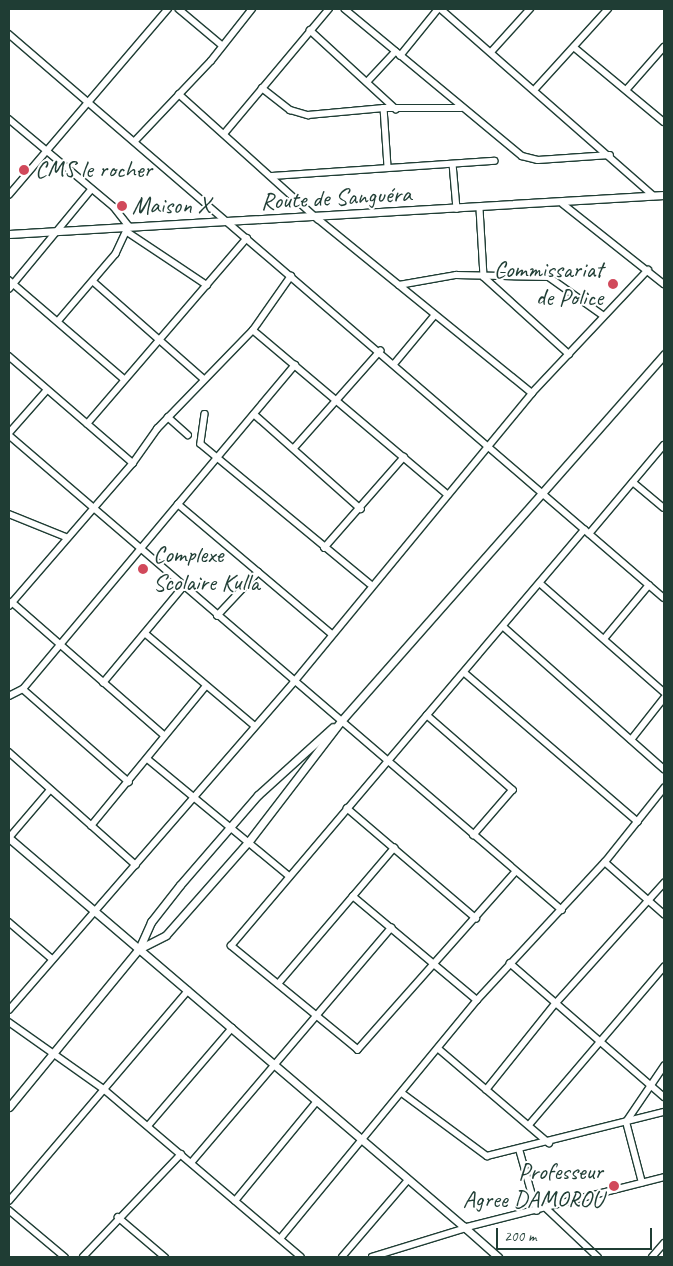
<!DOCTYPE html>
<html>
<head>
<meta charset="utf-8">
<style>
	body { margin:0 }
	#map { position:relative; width:673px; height:1266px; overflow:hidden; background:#fff; font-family:Caveat,sans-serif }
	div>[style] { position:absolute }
	.roads { filter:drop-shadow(1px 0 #1f3d34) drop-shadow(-1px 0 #1f3d34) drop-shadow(0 1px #1f3d34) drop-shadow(0 -1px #1f3d34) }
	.minor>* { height:5.5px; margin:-2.75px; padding:0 2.75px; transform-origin:2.75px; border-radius:2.75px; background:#fff }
	.tertiary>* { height:7px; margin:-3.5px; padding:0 3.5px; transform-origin:3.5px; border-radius:3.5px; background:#fff }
	.dots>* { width:14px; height:14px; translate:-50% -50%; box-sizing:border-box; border:2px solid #fff; border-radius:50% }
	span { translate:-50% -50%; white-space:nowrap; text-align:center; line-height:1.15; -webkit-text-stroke:4px #fff; paint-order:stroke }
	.poi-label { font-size:24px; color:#1f3d34 }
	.left { translate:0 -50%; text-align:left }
	.right { translate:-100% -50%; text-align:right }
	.street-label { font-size:24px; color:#1f3d34 }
	.frame { position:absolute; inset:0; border:10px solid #1f3d34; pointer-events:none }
	.scale { position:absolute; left:496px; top:1228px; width:156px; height:22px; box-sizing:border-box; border:2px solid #1f3d34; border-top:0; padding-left:6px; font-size:15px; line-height:18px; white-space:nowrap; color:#1f3d34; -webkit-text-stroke:4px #fff; paint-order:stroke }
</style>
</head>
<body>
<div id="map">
	<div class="roads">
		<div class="minor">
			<i style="left:179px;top:9px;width:57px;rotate:40.1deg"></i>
			<i style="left:345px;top:9px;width:230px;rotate:39.7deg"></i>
			<i style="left:522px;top:156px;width:16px;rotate:14deg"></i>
			<i style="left:538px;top:160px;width:72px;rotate:-4deg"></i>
			<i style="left:441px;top:9px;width:283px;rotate:41.3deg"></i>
			<i style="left:310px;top:30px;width:117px;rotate:42.6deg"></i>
			<i style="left:9px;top:34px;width:864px;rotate:40.73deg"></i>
			<i style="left:574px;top:47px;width:117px;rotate:39.8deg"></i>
			<i style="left:491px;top:52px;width:58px;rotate:-47.8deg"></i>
			<i style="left:400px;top:56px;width:60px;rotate:-51deg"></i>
			<i style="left:368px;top:81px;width:40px;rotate:-47deg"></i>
			<i style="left:262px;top:88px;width:36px;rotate:38deg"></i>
			<i style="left:290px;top:110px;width:19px;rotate:16deg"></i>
			<i style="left:308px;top:115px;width:76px;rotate:-5.3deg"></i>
			<i style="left:384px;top:108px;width:77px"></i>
			<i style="left:536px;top:88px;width:107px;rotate:-47.7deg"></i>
			<i style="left:627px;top:89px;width:56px;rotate:-48.6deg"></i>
			<i style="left:179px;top:94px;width:187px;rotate:42deg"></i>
			<i style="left:318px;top:219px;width:276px;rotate:39.1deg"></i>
			<i style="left:384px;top:108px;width:59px;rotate:86.1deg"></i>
			<i style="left:9px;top:119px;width:137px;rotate:40deg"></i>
			<i style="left:114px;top:207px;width:24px;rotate:52deg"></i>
			<i style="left:129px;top:226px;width:31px;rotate:115deg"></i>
			<i style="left:116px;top:254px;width:89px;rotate:130.5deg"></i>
			<i style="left:224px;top:134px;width:163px;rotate:-50deg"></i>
			<i style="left:135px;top:141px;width:110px;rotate:-46.5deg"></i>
			<i style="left:211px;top:61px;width:66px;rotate:-51.7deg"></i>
			<i style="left:453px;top:164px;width:45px;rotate:84.9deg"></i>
			<i style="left:272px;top:176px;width:223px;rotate:-3.9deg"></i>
			<i style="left:9px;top:195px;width:245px;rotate:-49.5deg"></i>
			<i style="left:563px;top:204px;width:129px;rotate:38.4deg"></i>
			<i style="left:480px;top:209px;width:68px;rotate:86.6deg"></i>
			<i style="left:484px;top:277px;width:115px;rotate:42.2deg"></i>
			<i style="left:129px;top:233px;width:94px;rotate:33.7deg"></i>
			<i style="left:9px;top:280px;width:152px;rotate:40.7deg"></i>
			<i style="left:94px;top:282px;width:145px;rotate:41.4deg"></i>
			<i style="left:399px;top:285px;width:58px;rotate:-10deg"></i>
			<i style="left:456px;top:275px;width:93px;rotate:1.2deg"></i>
			<i style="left:549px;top:277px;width:67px;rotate:35.3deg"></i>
			<i style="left:9px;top:289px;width:129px;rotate:-50.4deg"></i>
			<i style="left:253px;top:330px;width:255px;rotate:40.2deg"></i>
			<i style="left:9px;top:356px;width:164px;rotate:40.8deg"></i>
			<i style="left:395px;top:363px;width:61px;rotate:-50.3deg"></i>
			<i style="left:205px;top:414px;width:30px;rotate:98deg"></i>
			<i style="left:201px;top:444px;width:219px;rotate:39.6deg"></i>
			<i style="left:254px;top:414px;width:143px;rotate:41.6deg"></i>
			<i style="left:168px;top:417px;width:27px;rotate:42deg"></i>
			<i style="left:87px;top:424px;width:245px;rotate:-49.3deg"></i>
			<i style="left:9px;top:433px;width:57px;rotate:-48.5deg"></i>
			<i style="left:9px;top:435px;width:729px;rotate:40.66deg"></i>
			<i style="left:294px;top:448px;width:130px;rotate:-48.4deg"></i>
			<i style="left:633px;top:482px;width:40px;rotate:40deg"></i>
			<i style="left:178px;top:504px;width:202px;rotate:40.2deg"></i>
			<i style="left:9px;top:514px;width:61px;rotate:22deg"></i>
			<i style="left:589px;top:534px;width:116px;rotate:-49.9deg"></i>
			<i style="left:324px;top:548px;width:121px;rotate:-48.7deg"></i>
			<i style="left:541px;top:584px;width:164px;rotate:41.3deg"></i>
			<i style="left:12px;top:602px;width:202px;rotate:41.2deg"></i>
			<i style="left:9px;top:606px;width:189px;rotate:-49.1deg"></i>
			<i style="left:133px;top:463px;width:42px;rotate:-54.8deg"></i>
			<i style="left:157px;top:429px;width:138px;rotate:-45.9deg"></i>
			<i style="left:253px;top:330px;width:66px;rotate:-54.9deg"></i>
			<i style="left:217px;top:616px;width:60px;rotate:-47deg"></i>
			<i style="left:504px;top:627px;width:214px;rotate:41.6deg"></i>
			<i style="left:145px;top:633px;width:144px;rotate:40.2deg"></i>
			<i style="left:604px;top:639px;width:70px;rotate:-50.2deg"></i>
			<i style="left:465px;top:673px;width:228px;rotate:40.7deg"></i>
			<i style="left:103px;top:683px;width:125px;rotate:-50.2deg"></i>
			<i style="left:23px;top:689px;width:141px;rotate:41.3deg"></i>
			<i style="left:9px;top:696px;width:16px;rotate:-27deg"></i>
			<i style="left:23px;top:689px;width:423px;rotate:-50deg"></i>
			<i style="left:427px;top:715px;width:114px;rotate:41.1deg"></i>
			<i style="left:513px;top:790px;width:60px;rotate:130.9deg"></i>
			<i style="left:631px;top:740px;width:53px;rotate:-51.8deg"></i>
			<i style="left:9px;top:752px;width:170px;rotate:41.7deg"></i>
			<i style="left:149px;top:760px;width:180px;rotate:39.6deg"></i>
			<i style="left:347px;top:808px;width:170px;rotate:40.5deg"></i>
			<i style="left:91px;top:826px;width:181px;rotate:-50.6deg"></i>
			<i style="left:9px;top:838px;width:63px;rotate:-49.5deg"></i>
			<i style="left:605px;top:862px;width:79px;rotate:41.4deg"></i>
			<i style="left:516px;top:872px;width:238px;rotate:131.6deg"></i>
			<i style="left:358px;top:1050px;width:164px;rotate:-140.7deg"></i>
			<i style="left:231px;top:946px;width:546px;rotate:-49.68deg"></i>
			<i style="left:353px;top:896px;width:162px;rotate:40deg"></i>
			<i style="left:9px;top:922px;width:55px;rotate:40.6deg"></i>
			<i style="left:510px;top:963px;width:204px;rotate:41deg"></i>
			<i style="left:278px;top:984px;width:179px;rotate:-49.5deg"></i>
			<i style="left:9px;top:1010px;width:435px;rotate:-49deg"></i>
			<i style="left:294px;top:682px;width:374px;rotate:-50.5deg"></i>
			<i style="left:532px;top:393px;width:169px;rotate:-46.7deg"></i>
			<i style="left:9px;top:1022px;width:118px;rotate:35.3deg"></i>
			<i style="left:105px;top:1090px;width:257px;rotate:40.4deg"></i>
			<i style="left:439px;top:1049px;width:145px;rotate:40.5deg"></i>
			<i style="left:486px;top:1090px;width:110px;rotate:-51.3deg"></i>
			<i style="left:555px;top:1004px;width:163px;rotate:-48deg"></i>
			<i style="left:402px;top:1093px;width:106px;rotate:36.5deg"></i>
			<i style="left:487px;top:1156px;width:182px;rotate:-14deg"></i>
			<i style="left:529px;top:1125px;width:208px;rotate:-49.5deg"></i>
			<i style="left:148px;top:1126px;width:129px;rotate:-49.4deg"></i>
			<i style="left:520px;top:1151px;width:62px;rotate:74.2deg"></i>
			<i style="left:191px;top:1163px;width:309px;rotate:-49.6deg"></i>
			<i style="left:642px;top:1183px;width:63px;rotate:-104.7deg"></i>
			<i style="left:626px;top:1122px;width:68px;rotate:-55.8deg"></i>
			<i style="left:9px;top:1201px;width:276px;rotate:-49.6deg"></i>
			<i style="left:235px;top:1201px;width:129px;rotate:-50.6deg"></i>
			<i style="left:547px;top:1209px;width:70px;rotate:43.3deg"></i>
			<i style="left:9px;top:1210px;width:73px;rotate:40deg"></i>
			<i style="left:118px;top:1217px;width:62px;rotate:40.4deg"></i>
			<i style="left:467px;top:1227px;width:203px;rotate:-14.2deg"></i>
			<i style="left:280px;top:1239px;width:310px;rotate:-50.5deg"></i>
			<i style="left:477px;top:1000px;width:188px;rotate:-47.2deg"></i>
			<i style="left:605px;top:862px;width:95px;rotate:-51.4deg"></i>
			<i style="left:83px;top:1257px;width:142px;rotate:-46.4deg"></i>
			<i style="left:342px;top:1257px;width:101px;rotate:-49.4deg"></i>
			<i style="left:372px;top:1257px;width:95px;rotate:-17.1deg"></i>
			<i style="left:652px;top:1257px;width:18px;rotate:-49deg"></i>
		</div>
		<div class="tertiary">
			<i style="left:9px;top:234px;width:656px;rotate:-3.41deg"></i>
			<i style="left:9px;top:838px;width:597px;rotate:40.52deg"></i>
			<i style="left:139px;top:949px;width:30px;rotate:-27deg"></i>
			<i style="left:166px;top:935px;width:125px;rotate:-48.6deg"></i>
			<i style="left:249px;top:841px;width:151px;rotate:-52.5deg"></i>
			<i style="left:341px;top:721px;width:489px;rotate:-48.6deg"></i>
			<i style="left:9px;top:1107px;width:205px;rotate:-50.6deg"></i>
			<i style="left:139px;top:949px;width:30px;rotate:-66deg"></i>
			<i style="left:151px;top:922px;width:47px;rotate:-51.9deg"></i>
			<i style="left:180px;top:885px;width:119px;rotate:-49.1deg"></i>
			<i style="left:258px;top:795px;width:101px;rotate:-42.2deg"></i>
			<i style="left:467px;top:1229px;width:5px;rotate:-143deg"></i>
			<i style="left:463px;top:1226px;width:47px;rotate:41.5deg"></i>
		</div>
	</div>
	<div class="dots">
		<i style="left:24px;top:170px;background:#d1495b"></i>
		<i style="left:122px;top:206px;background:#d1495b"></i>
		<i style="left:613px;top:284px;background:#d1495b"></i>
		<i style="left:143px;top:569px;background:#d1495b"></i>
		<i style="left:614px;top:1186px;background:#d1495b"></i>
	</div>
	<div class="poi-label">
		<span class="left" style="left:35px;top:170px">CMS le rocher</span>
		<span class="left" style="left:132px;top:206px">Maison X</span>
		<span class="right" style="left:603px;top:284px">Commissariat<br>de Police</span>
		<span class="left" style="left:153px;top:569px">Complexe<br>Scolaire Kulla</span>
		<span class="right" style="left:603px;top:1186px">Professeur<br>Agree DAMOROU</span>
	</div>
	<div class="street-label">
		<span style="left:336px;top:198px;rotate:-3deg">Route de Sanguéra</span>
	</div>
	<div class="frame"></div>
	<div class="scale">200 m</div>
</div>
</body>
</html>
